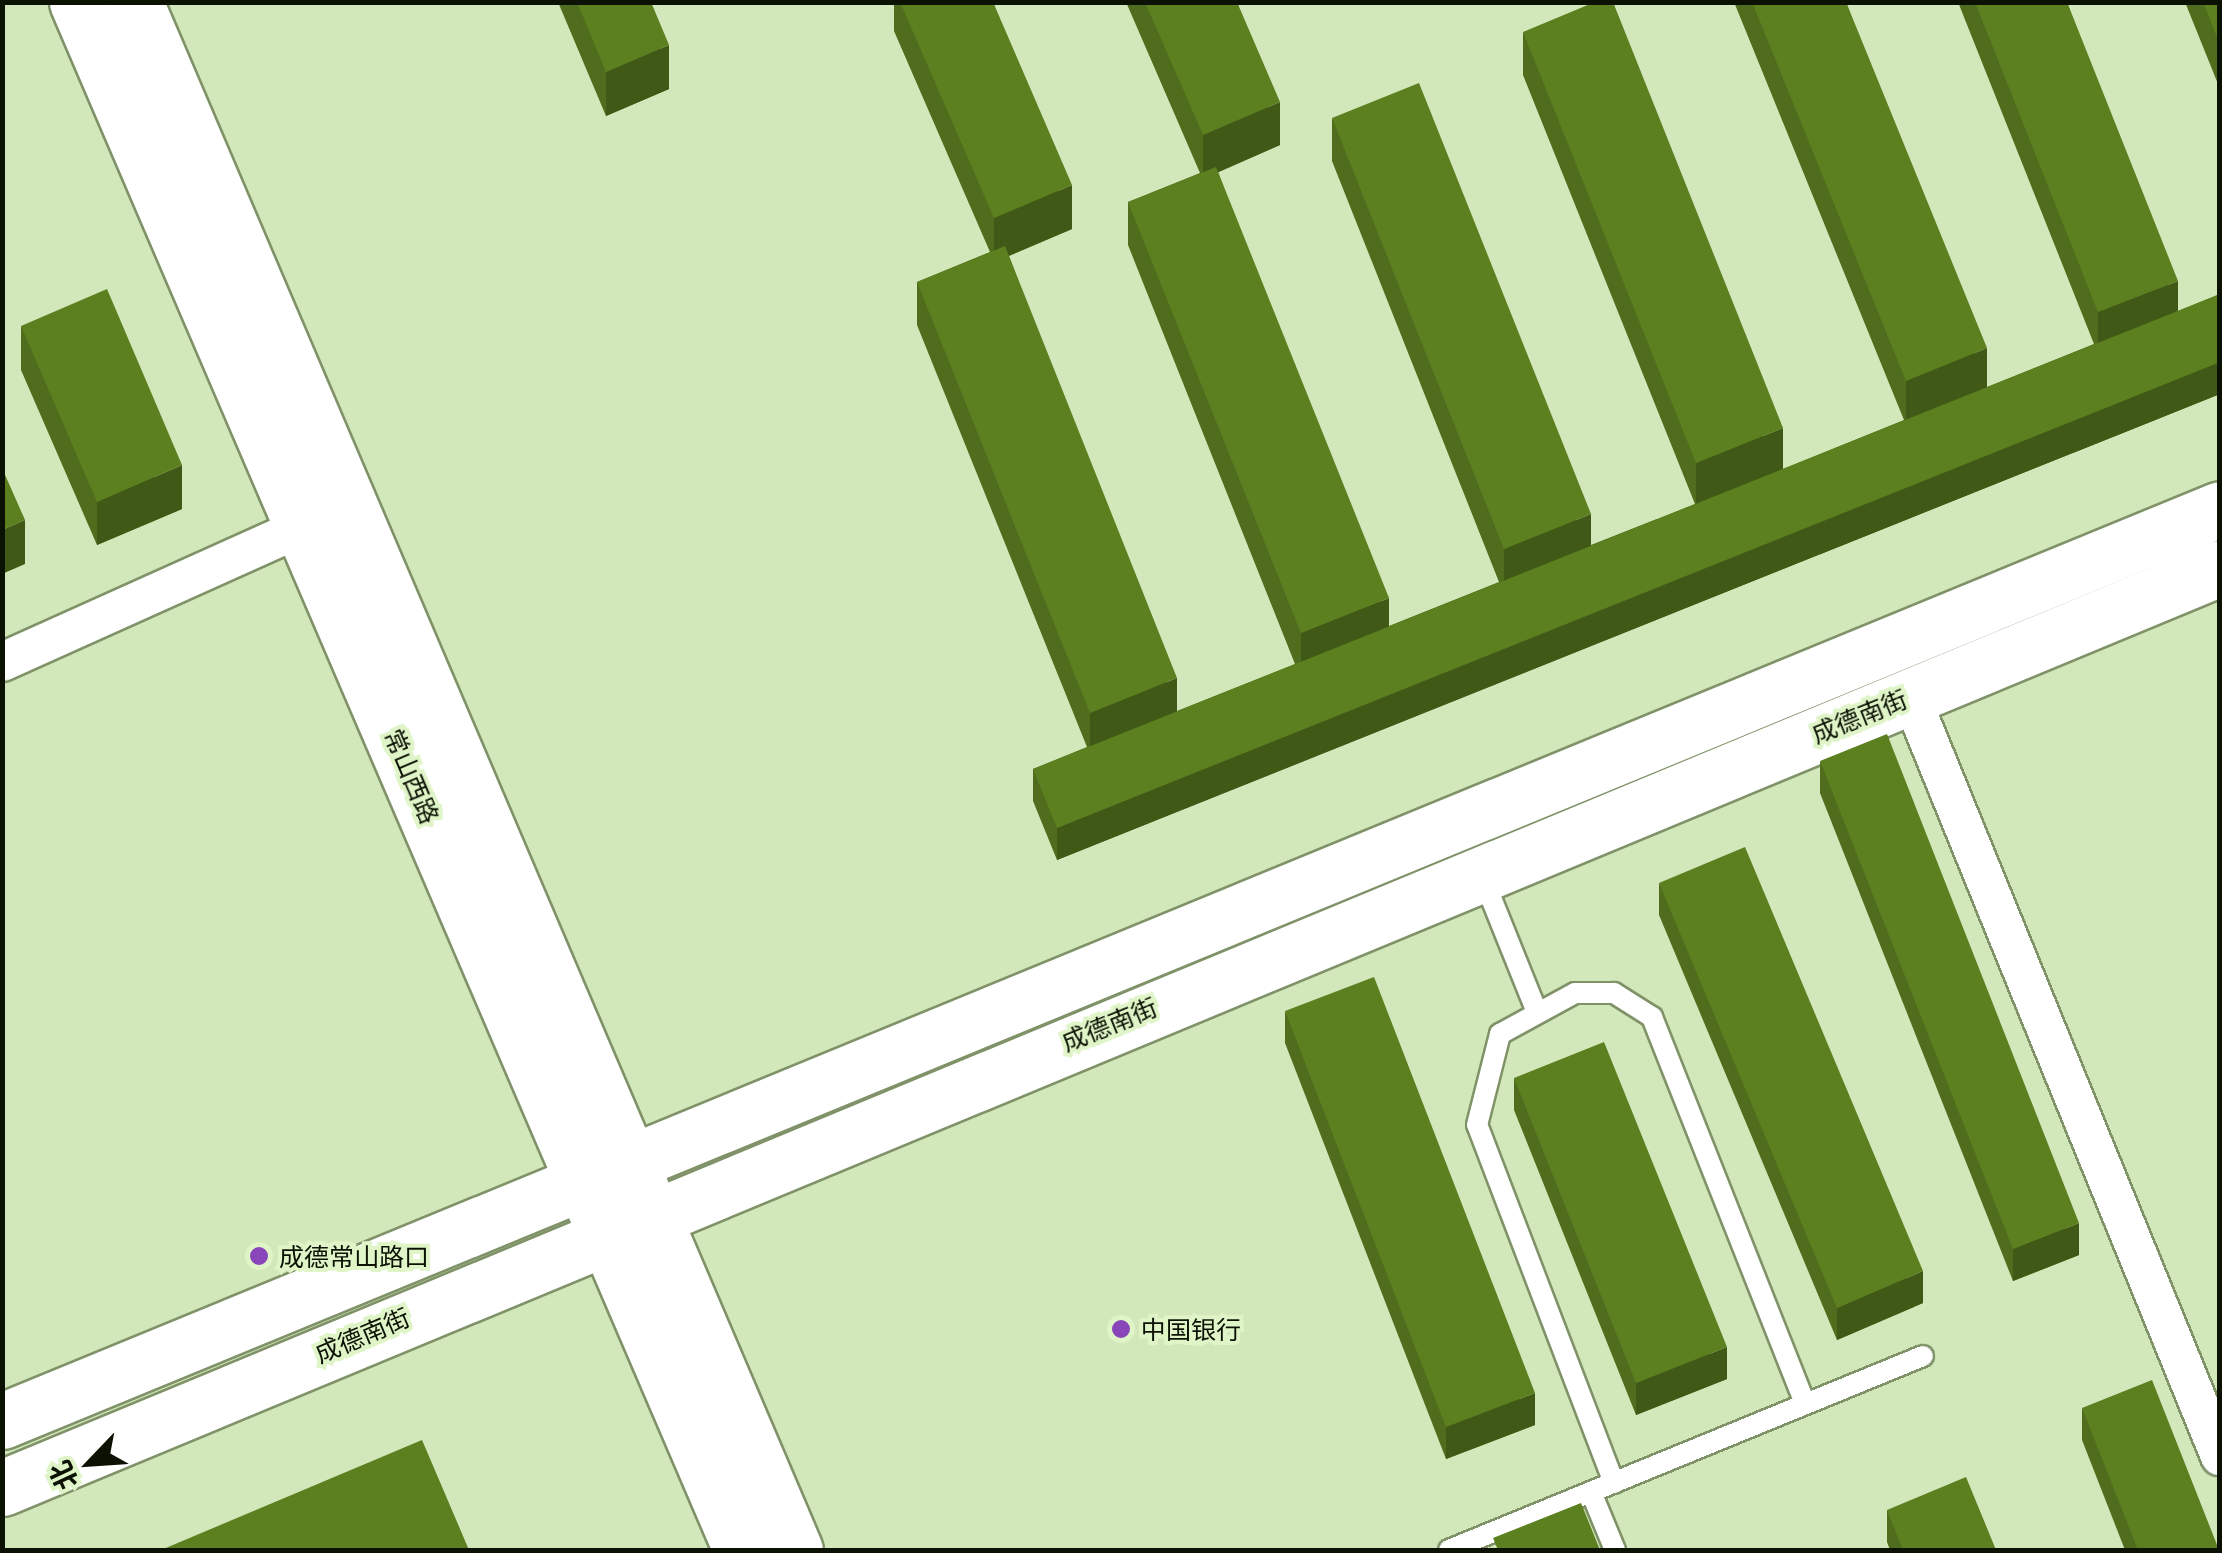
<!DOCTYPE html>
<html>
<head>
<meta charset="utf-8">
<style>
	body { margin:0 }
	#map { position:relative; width:2222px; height:1553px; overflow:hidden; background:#d2e7ba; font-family:"Noto Sans","Noto Sans SC",sans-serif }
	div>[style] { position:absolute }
	.roads { filter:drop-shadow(2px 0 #7f9268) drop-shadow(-2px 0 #7f9268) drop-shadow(0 2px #7f9268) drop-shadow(0 -2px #7f9268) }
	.service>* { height:20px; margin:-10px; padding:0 10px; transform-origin:10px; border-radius:10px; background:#fff }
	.minor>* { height:38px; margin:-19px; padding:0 19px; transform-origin:19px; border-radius:19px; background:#fff }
	.secondary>* { height:55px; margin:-27.5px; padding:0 27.5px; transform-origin:27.5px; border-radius:27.5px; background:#fff }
	.wall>* { inset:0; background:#4f6d1c }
	.shaded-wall>* { inset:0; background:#405916 }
	.building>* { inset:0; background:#5c7f20 }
	.dots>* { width:28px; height:28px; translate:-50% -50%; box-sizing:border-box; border:5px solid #dff4c7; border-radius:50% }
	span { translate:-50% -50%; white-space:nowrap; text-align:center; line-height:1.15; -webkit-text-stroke:8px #dff4c7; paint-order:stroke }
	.street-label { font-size:25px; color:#0b1103 }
	.poi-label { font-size:25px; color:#0b1103 }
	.left { translate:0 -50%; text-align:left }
	.frame { position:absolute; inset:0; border:5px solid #0b1103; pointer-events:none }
	.north { position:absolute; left:40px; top:1413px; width:100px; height:100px; -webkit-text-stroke:8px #dff4c7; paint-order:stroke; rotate:245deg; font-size:28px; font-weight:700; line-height:40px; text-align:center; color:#0b1103 }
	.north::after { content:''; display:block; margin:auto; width:35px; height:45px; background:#0b1103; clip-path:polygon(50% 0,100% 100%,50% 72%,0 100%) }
</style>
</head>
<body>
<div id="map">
	<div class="roads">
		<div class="service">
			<i style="left:1483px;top:878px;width:142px;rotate:68.1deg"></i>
			<i style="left:1614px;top:1483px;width:383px;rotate:-110.9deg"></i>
			<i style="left:1477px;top:1125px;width:94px;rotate:-75.8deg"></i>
			<i style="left:1500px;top:1034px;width:85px;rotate:-28.7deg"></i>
			<i style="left:1575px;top:993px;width:39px"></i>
			<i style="left:1614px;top:993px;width:45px;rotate:32.3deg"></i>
			<i style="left:1652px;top:1017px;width:416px;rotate:68.4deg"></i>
			<i style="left:1591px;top:1492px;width:63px;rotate:67.5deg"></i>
			<i style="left:1449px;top:1550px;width:512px;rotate:-22.26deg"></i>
		</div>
		<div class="minor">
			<i style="left:2px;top:662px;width:332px;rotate:-24.2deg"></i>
			<i style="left:1910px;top:695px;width:822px;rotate:67.84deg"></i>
		</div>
		<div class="secondary">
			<i style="left:77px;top:2px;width:1684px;rotate:66.78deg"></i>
			<i style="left:135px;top:2px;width:1683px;rotate:66.91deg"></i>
			<i style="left:2px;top:1421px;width:2398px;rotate:-22.35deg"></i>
			<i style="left:2px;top:1488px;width:2401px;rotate:-22.53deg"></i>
		</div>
	</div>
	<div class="wall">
		<i style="clip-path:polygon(558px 2px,651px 2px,669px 89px,606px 116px)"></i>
		<i style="clip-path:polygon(894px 2px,993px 2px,1072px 229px,1009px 256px,1177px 711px,1295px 664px,1128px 245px,1128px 202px,1200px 173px,1126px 2px,1237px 2px,1280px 145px,1218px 172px,1389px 626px,1499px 582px,1332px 161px,1332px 118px,1591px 545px,1695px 504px,1523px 75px,1523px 32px,1783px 469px,1904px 420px,1734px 2px,1846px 2px,1987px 387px,2094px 344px,1958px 2px,2067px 2px,2178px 311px,2220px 294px,2220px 394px,1057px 860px,1033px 801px,1033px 769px,1087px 747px,917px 325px,917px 282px,990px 252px,894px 31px)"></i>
		<i style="clip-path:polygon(2185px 2px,2220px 2px,2220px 89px)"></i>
		<i style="clip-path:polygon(21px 326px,182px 509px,97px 545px,21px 370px)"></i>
		<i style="clip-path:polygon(1820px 761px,2079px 1255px,2013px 1281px,1820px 793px)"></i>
		<i style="clip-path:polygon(1659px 883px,1923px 1303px,1837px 1340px,1659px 915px)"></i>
		<i style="clip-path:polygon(1285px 1011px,1535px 1425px,1446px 1459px,1285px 1043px)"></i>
		<i style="clip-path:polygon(1514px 1078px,1727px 1379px,1636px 1415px,1514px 1110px)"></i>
		<i style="clip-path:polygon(2082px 1408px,2219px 1550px,2125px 1550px,2082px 1440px)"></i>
		<i style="clip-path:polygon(1887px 1510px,1996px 1550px,1890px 1550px,1887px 1542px)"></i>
	</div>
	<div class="shaded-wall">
		<i style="clip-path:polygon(669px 45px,669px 89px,606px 116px,606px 72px)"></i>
		<i style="clip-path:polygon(1280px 102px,1280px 145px,1203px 179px,1203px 135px)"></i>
		<i style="clip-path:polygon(1072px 185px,1072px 229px,994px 262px,994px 218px)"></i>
		<i style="clip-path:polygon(2178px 281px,2178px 324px,2098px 356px,2098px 312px)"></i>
		<i style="clip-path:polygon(1987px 348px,1987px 392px,1906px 425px,1906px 381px)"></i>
		<i style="clip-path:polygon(2220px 362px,2220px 394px,1057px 860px,1057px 828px)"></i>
		<i style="clip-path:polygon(1783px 428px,1783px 472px,1696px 506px,1696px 463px)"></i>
		<i style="clip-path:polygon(182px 465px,182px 509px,97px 545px,97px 502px)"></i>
		<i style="clip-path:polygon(1591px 514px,1591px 558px,1504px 593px,1504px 549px)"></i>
		<i style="clip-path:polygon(25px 520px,25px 564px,2px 574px,2px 530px)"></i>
		<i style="clip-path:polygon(1389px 598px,1389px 642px,1301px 677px,1301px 633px)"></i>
		<i style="clip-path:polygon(1177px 678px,1177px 722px,1090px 757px,1090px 713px)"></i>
		<i style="clip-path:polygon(2079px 1223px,2079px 1255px,2013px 1281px,2013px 1249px)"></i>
		<i style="clip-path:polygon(1923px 1271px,1923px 1303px,1837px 1340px,1837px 1308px)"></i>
		<i style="clip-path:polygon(1727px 1347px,1727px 1379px,1636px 1415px,1636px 1383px)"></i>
		<i style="clip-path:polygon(1535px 1393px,1535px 1425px,1446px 1459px,1446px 1427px)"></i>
	</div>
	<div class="building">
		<i style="clip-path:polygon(577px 2px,651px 2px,669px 45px,606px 72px)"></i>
		<i style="clip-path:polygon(900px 2px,993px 2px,1072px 185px,994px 218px)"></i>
		<i style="clip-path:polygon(1145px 2px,1237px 2px,1280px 102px,1203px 135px)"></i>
		<i style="clip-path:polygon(1595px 2px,1613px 2px,1783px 428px,1696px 463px,1523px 32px)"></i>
		<i style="clip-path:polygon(1752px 2px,1846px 2px,1987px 348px,1906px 381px)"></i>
		<i style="clip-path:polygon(1975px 2px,2067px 2px,2178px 281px,2098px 312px)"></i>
		<i style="clip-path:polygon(2203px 2px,2220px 2px,2220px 45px)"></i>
		<i style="clip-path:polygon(1419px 83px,1591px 514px,1504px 549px,1332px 118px)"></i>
		<i style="clip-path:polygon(1216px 167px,1389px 598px,1301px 633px,1128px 202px)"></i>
		<i style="clip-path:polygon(1005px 246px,1177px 678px,1090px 713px,917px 282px)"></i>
		<i style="clip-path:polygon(107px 289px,182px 465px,97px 502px,21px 326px)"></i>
		<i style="clip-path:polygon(2220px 294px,2220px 362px,1057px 828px,1033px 769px)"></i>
		<i style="clip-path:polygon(2px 468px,25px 520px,2px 530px)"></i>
		<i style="clip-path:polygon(1887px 734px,2079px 1223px,2013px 1249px,1820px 761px)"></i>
		<i style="clip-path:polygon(1745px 847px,1923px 1271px,1837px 1308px,1659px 883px)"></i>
		<i style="clip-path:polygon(1374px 977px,1535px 1393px,1446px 1427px,1285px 1011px)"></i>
		<i style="clip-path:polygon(1604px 1042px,1727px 1347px,1636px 1383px,1514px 1078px)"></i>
		<i style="clip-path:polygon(2152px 1380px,2219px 1550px,2138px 1550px,2082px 1408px)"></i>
		<i style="clip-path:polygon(422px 1440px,469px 1550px,161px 1550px)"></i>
		<i style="clip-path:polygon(1966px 1477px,1996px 1550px,1903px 1550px,1887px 1510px)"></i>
		<i style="clip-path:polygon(1581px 1503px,1600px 1550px,1498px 1550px,1493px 1538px)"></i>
	</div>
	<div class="dots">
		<i style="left:259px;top:1256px;background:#8946ba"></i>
		<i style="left:1121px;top:1329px;background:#8946ba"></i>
	</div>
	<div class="street-label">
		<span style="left:1859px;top:716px;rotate:-22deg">成德南街</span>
		<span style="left:412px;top:776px;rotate:67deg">常山西路</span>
		<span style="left:1109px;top:1024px;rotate:-22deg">成德南街</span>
		<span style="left:362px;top:1335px;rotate:-23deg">成德南街</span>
	</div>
	<div class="poi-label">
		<span class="left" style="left:279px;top:1256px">成德常山路口</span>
		<span class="left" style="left:1141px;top:1329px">中国银行</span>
	</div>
	<div class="frame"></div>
	<div class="north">北</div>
</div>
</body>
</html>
